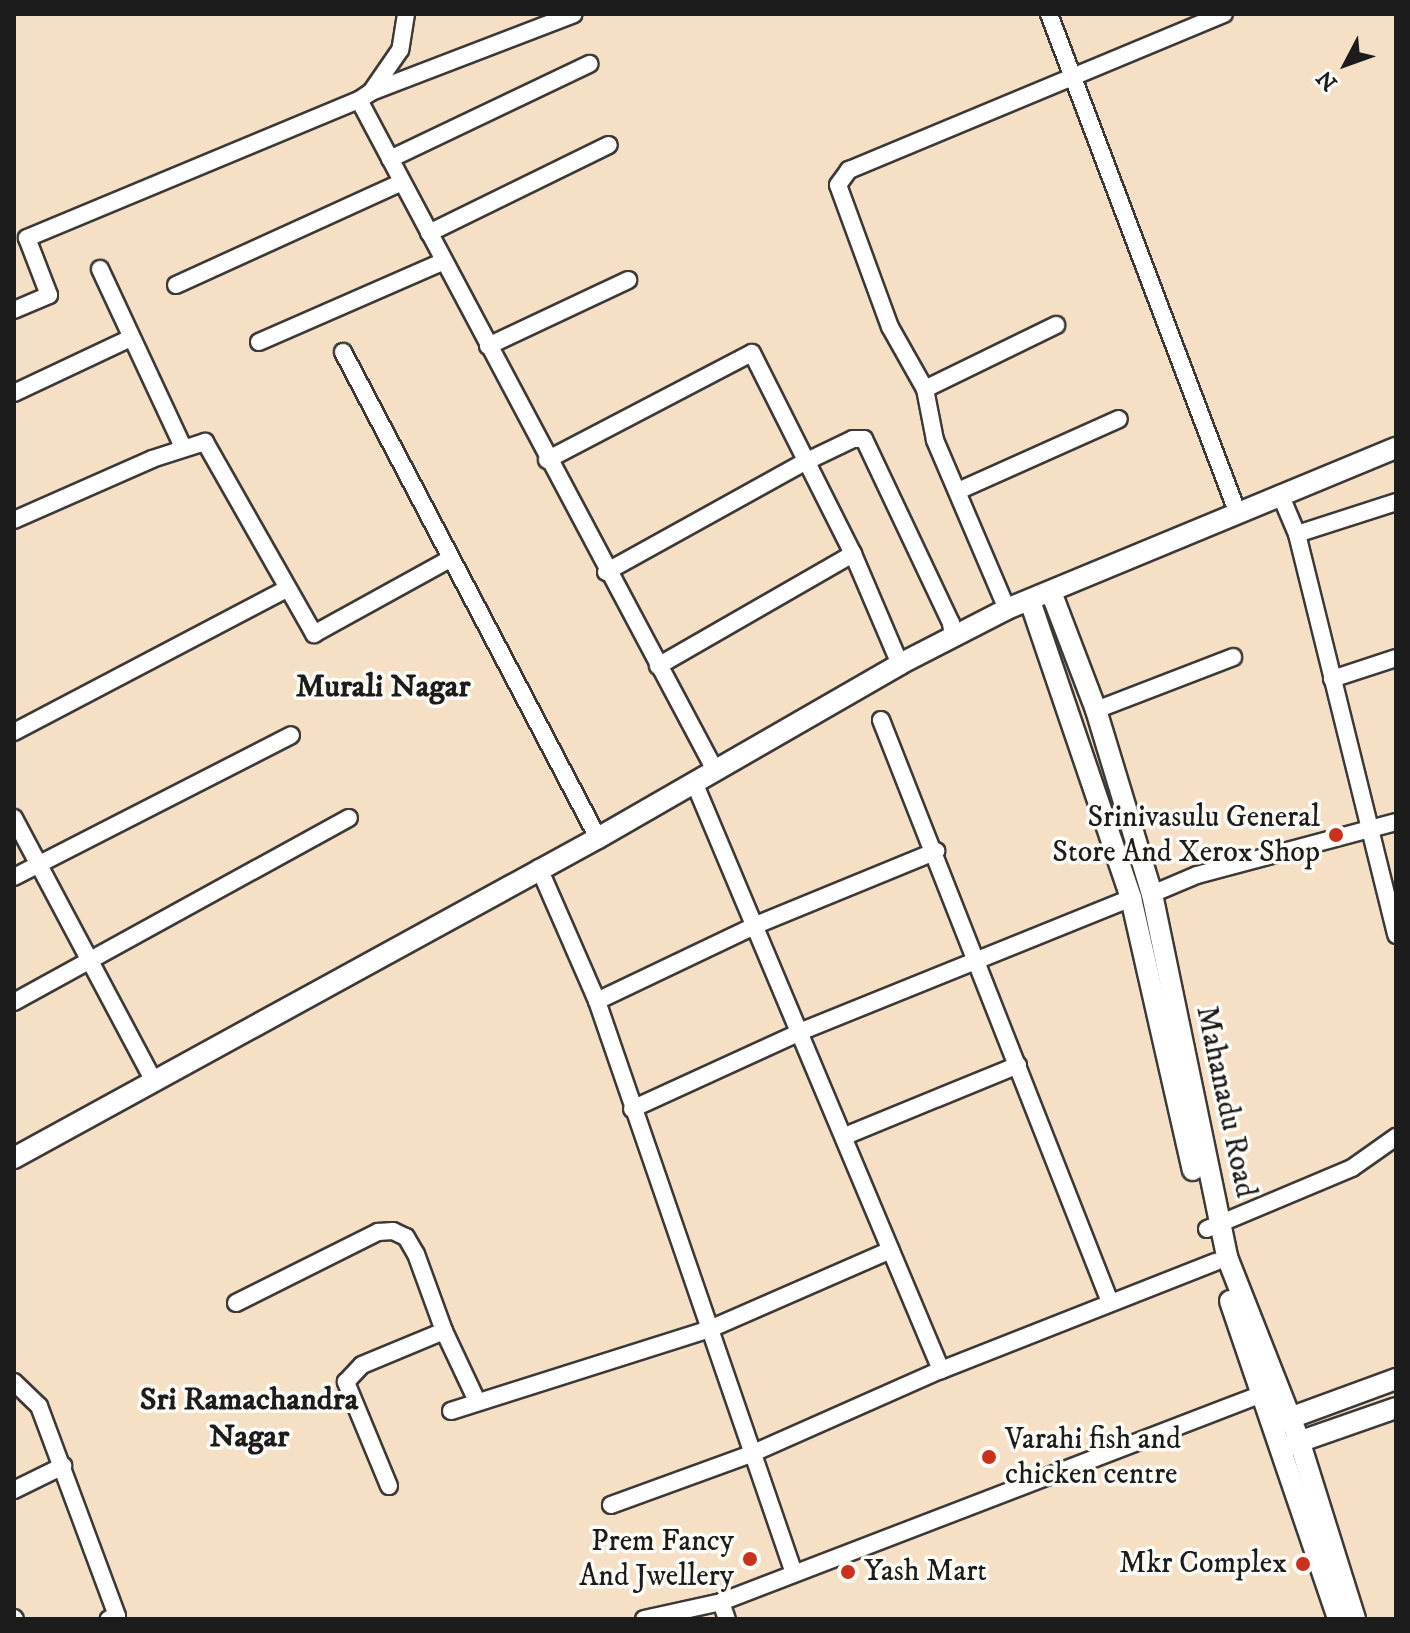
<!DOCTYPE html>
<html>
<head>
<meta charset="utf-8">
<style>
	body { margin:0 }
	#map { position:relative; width:1410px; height:1633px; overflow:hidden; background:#f5e0c6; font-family:"IM FELL DW Pica",serif }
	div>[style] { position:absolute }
	.roads { filter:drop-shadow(2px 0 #3d3936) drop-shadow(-2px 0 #3d3936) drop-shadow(0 2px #3d3936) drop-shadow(0 -2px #3d3936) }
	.minor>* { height:16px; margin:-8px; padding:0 8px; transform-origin:8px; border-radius:8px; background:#fff }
	.tertiary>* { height:20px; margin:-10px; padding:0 10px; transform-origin:10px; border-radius:10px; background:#fff }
	.dots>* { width:22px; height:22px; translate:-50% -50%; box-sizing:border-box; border:4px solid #fdfcf7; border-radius:50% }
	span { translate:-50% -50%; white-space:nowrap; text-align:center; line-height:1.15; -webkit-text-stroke:7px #fdfcf7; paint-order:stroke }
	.poi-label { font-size:30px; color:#1c1c1c }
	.right { translate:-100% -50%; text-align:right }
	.left { translate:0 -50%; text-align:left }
	.street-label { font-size:30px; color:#1c1c1c }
	.neighbourhood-label { font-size:32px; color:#1c1c1c; font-weight:700 }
	.frame { position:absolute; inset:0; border:16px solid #1c1c1c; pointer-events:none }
	.north { position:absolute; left:1306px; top:24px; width:80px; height:80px; -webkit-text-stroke:6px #fdfcf7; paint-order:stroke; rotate:229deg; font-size:22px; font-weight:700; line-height:32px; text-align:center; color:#1c1c1c }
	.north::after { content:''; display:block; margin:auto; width:28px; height:36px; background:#1c1c1c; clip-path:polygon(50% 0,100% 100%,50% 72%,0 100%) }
</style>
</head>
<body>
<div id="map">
	<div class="roads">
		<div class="minor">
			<i style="left:406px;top:14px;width:36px;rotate:99deg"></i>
			<i style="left:400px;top:50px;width:51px;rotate:124.6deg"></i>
			<i style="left:371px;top:92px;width:14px;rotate:146deg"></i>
			<i style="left:359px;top:100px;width:759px;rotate:62.02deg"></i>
			<i style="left:1049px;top:14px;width:535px;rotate:69.29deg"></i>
			<i style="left:371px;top:92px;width:217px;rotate:-21deg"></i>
			<i style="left:390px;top:159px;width:221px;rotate:-25.5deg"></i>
			<i style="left:429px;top:233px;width:200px;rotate:-26.1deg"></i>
			<i style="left:100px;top:269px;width:196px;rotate:65deg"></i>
			<i style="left:176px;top:285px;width:248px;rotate:-24.5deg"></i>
			<i style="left:14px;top:310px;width:38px;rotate:-23deg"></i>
			<i style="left:49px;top:295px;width:61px;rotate:-111.1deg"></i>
			<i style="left:27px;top:238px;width:360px;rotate:-22.6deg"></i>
			<i style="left:259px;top:342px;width:202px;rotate:-23.6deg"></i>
			<i style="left:488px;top:346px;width:155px;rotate:-25.2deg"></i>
			<i style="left:343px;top:352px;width:549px;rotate:62.31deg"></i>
			<i style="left:925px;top:389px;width:146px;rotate:-26deg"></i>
			<i style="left:14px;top:393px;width:129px;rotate:-25.2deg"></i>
			<i style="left:547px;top:460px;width:231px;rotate:-27.6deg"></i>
			<i style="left:752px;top:353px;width:225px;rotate:63.3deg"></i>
			<i style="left:853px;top:554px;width:120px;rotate:66.9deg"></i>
			<i style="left:958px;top:491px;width:176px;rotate:-24.1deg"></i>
			<i style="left:1280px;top:494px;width:43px;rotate:67deg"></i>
			<i style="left:1297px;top:534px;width:413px;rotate:76.1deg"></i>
			<i style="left:14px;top:520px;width:151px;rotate:-23.8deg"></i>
			<i style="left:152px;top:459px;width:56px;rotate:-17.8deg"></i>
			<i style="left:205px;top:442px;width:221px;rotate:60.4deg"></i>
			<i style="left:314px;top:634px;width:155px;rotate:-28.9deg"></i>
			<i style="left:1297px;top:534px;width:104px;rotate:-17.9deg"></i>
			<i style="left:606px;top:572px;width:225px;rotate:-29deg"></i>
			<i style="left:803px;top:463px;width:55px;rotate:-25.6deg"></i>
			<i style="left:853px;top:439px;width:11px"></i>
			<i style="left:864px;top:439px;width:204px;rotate:64.7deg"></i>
			<i style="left:951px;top:623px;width:14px;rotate:82deg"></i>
			<i style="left:1007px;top:609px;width:184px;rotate:-113.1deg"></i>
			<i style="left:935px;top:440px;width:52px;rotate:-101.1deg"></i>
			<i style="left:925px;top:389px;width:71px;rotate:-119.4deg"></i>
			<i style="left:890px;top:327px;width:151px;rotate:-110.1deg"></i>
			<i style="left:838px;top:185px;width:19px;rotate:-54deg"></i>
			<i style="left:849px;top:170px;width:406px;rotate:-22.6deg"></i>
			<i style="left:658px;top:666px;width:225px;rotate:-29.9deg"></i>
			<i style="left:1332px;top:679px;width:67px;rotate:-18.2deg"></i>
			<i style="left:1096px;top:710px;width:147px;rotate:-21.1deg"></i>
			<i style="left:881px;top:720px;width:625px;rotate:68.52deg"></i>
			<i style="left:14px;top:732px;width:307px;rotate:-27.7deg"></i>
			<i style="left:694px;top:782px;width:638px;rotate:67.21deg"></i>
			<i style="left:14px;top:818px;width:298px;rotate:62deg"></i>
			<i style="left:539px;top:868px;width:145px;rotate:66.4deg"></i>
			<i style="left:597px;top:1001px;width:605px;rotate:71deg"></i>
			<i style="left:14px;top:877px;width:311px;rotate:-27.1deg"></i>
			<i style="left:1152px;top:894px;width:49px;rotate:-22.9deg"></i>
			<i style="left:1197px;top:875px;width:206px;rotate:-14.9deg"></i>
			<i style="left:597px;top:1001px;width:176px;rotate:-25.5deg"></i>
			<i style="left:756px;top:925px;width:195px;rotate:-22.3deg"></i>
			<i style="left:14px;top:1002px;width:382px;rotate:-28.8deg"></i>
			<i style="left:632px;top:1109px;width:187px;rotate:-24.6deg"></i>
			<i style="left:802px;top:1031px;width:355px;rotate:-22deg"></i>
			<i style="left:845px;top:1136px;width:187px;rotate:-22.3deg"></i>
			<i style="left:1207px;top:1229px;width:157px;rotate:-22.8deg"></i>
			<i style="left:1352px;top:1168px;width:54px;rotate:-35.2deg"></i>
			<i style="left:236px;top:1303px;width:159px;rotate:-26.6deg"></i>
			<i style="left:378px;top:1232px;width:15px;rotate:-4deg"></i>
			<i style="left:393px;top:1231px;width:14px;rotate:25deg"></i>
			<i style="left:406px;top:1237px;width:20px;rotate:60deg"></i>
			<i style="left:416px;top:1254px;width:82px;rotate:70deg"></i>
			<i style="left:444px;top:1331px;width:77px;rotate:64.8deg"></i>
			<i style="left:14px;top:1382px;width:35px;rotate:44deg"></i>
			<i style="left:39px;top:1406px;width:224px;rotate:69.6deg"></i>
			<i style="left:117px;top:1616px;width:9px;rotate:159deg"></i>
			<i style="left:451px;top:1411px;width:272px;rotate:-17.6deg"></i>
			<i style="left:710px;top:1329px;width:197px;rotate:-23.6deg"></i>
			<i style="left:389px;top:1486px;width:113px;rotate:-112.5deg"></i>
			<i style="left:346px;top:1382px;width:23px;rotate:-47deg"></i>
			<i style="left:362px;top:1365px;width:89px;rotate:-22.5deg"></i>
			<i style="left:14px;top:1490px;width:55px;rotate:-26.1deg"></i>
			<i style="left:611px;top:1505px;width:149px;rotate:-20deg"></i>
			<i style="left:751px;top:1454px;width:208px;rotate:-23.9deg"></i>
			<i style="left:941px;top:1370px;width:295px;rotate:-21.5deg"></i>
			<i style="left:721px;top:1602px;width:18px;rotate:71deg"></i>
			<i style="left:14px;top:1618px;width:1px;rotate:45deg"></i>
			<i style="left:644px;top:1619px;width:79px;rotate:-12.4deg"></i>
			<i style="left:721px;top:1602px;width:580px;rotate:-21.03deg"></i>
		</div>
		<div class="tertiary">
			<i style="left:1051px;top:592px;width:126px;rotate:69.1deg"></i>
			<i style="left:1096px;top:710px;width:192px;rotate:73.1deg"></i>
			<i style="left:1152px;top:894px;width:371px;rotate:78.3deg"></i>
			<i style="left:1227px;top:1257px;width:197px;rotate:68.5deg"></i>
			<i style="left:1299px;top:1440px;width:188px;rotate:72.6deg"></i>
			<i style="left:1030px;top:601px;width:314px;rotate:71.2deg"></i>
			<i style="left:1131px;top:898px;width:279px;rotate:77.2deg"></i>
			<i style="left:14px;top:1158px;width:666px;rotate:-28.72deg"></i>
			<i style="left:598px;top:838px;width:349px;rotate:-29.9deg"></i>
			<i style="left:900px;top:664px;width:120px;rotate:-27.2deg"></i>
			<i style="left:1007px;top:609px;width:421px;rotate:-22.5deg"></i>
			<i style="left:1230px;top:1301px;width:336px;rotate:71.2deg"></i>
			<i style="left:1279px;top:1422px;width:125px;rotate:-20.2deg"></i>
			<i style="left:1287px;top:1446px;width:115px;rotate:-19.2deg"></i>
		</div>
	</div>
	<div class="dots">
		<i style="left:1336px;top:835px;background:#c8321e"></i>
		<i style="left:989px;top:1457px;background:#c8321e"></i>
		<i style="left:750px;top:1559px;background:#c8321e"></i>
		<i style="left:1303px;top:1564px;background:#c8321e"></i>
		<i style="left:848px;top:1572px;background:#c8321e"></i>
	</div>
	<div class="poi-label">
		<span class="right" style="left:1320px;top:835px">Srinivasulu General<br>Store And Xerox Shop</span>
		<span class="left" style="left:1005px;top:1457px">Varahi fish and<br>chicken centre</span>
		<span class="right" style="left:734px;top:1559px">Prem Fancy<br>And Jwellery</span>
		<span class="right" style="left:1287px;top:1564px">Mkr Complex</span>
		<span class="left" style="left:864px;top:1572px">Yash Mart</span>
	</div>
	<div class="street-label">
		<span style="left:1225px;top:1102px;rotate:78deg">Mahanadu Road</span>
	</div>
	<div class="neighbourhood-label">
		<span style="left:383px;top:687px">Murali Nagar</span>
		<span style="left:249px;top:1419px">Sri Ramachandra<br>Nagar</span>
	</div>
	<div class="frame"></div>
	<div class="north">N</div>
</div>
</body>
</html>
